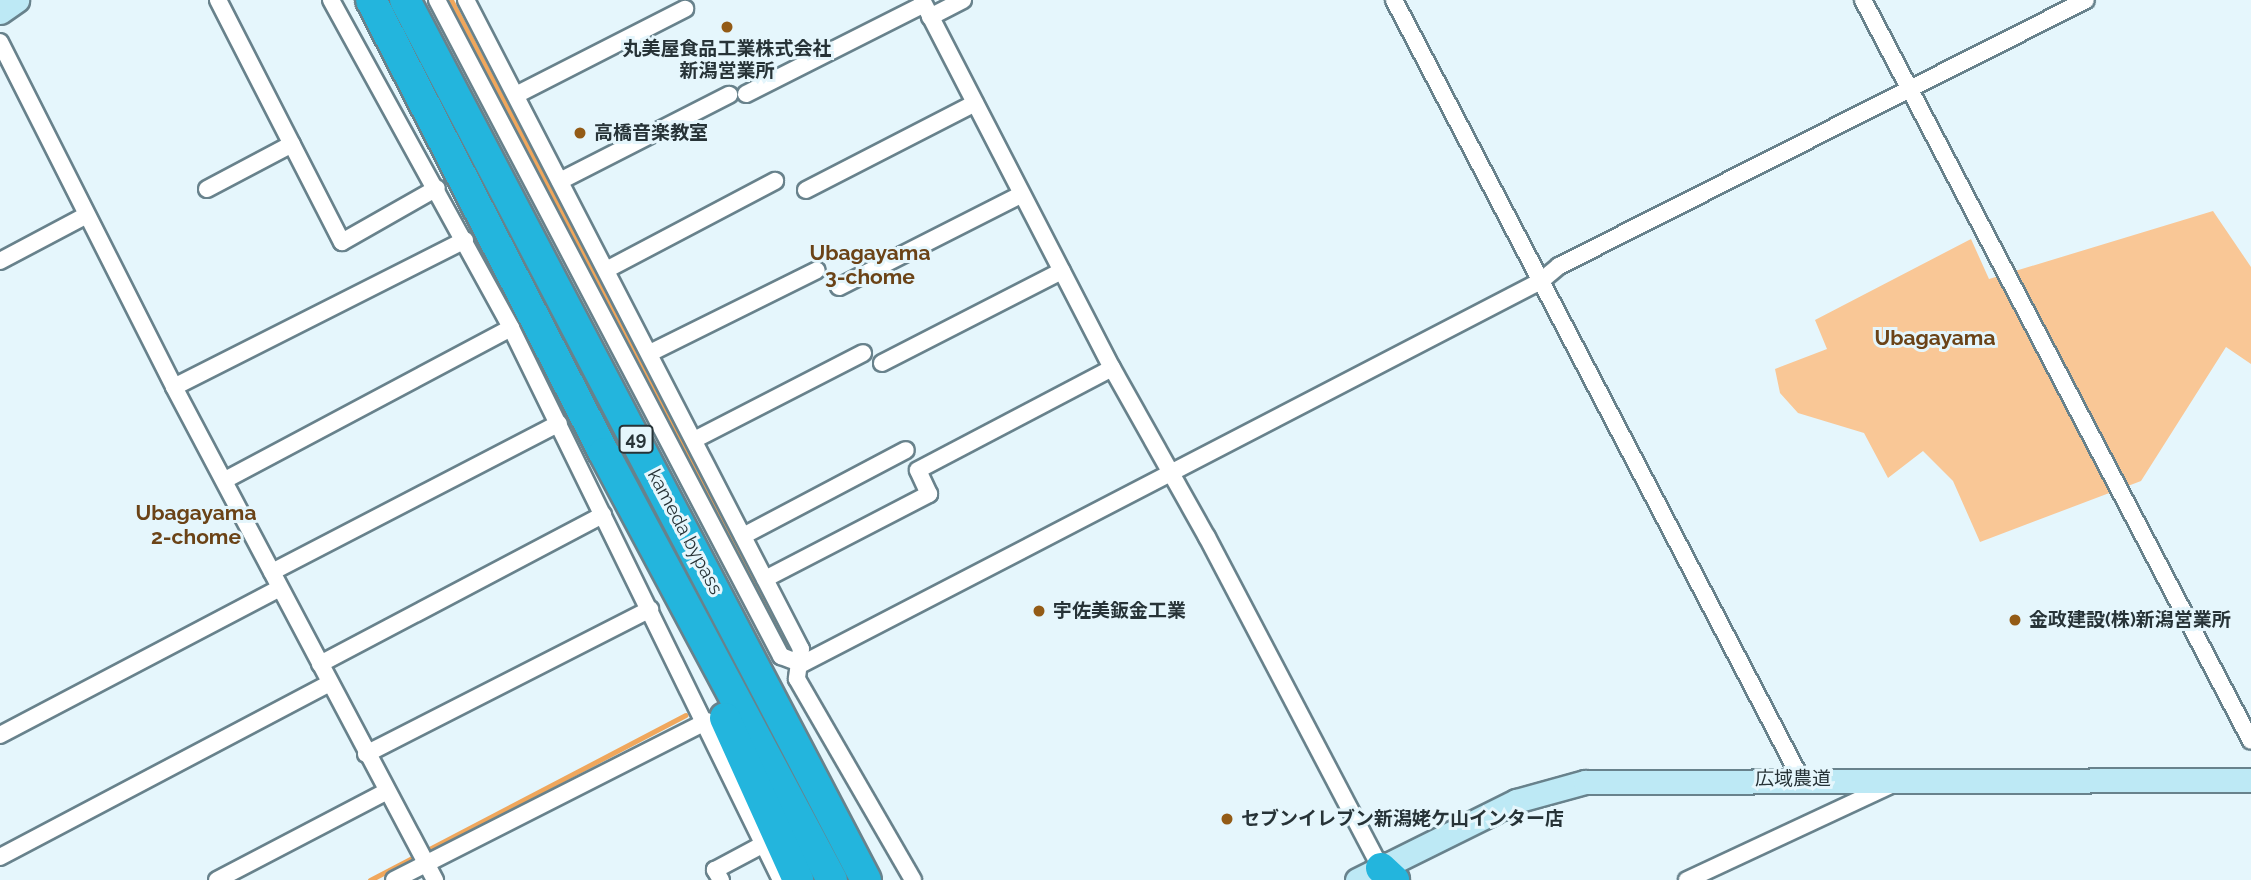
<!DOCTYPE html>
<html>
<head>
<meta charset="utf-8">
<style>
	body { margin:0 }
	#map { position:relative; width:2251px; height:880px; overflow:hidden; background:#e5f6fc; font-family:Raleway,"Noto Sans JP",sans-serif }
	div>[style] { position:absolute }
	.green>* { inset:0; background:#f9c796 }
	.stream>* { height:5px; margin:-2.5px; padding:0 2.5px; transform-origin:2.5px; border-radius:2.5px; background:#f0a75c }
	.roads { filter:drop-shadow(2px 0 #68828c) drop-shadow(-2px 0 #68828c) drop-shadow(0 2px #68828c) drop-shadow(0 -2px #68828c) }
	.street>* { height:16px; margin:-8px; padding:0 8px; transform-origin:8px; border-radius:8px; background:#fff }
	.secondary>* { height:23px; margin:-11.5px; padding:0 11.5px; transform-origin:11.5px; border-radius:11.5px; background:#bde9f5 }
	.highway>* { height:30px; margin:-15px; padding:0 15px; transform-origin:15px; border-radius:15px; background:#23b5dd }
	.dots>* { width:19px; height:19px; translate:-50% -50%; box-sizing:border-box; border:4px solid #e5f6fc; border-radius:50% }
	span { translate:-50% -50%; white-space:nowrap; text-align:center; line-height:1.15; -webkit-text-stroke:6px #e5f6fc; paint-order:stroke }
	.shield-label span { padding:2px 5px; background:#e5f6fc; border:2px solid; border-radius:5px; -webkit-text-stroke-width:0 }
	.shield-label { font-size:18px; color:#273337; font-weight:700 }
	.poi-label { font-size:19px; color:#273337; font-weight:700 }
	.left { translate:0 -50%; text-align:left }
	.street-label { font-size:19px; color:#273337 }
	.neighbourhood-label { font-size:21px; color:#6b4317; font-weight:700 }
</style>
</head>
<body>
<div id="map">
	<div class="green">
		<i style="clip-path:polygon(2213px 211px,2251px 267px,2251px 364px,2226px 347px,2141px 481px,1980px 542px,1953px 481px,1923px 451px,1888px 478px,1864px 433px,1798px 413px,1780px 393px,1775px 369px,1827px 349px,1815px 320px,1971px 239px,1989px 279px)"></i>
	</div>
	<div class="stream">
		<i style="left:451px;top:0;width:728px;rotate:62.52deg"></i>
		<i style="left:370px;top:880px;width:356px;rotate:-27.6deg"></i>
	</div>
	<div class="roads">
		<div class="street">
			<i style="left:218px;top:0;width:272px;rotate:62.9deg"></i>
			<i style="left:342px;top:242px;width:109px;rotate:-29.6deg"></i>
			<i style="left:331px;top:0;width:374px;rotate:61.2deg"></i>
			<i style="left:511px;top:328px;width:614px;rotate:63.94deg"></i>
			<i style="left:437px;top:0;width:741px;rotate:62.33deg"></i>
			<i style="left:781px;top:656px;width:22px;rotate:21deg"></i>
			<i style="left:802px;top:664px;width:832px;rotate:-27.4deg"></i>
			<i style="left:1541px;top:281px;width:23px;rotate:-40deg"></i>
			<i style="left:1559px;top:266px;width:590px;rotate:-26.78deg"></i>
			<i style="left:466px;top:0;width:730px;rotate:62.7deg"></i>
			<i style="left:801px;top:649px;width:30px;rotate:98deg"></i>
			<i style="left:797px;top:679px;width:232px;rotate:60deg"></i>
			<i style="left:922px;top:0;width:414px;rotate:62.7deg"></i>
			<i style="left:1112px;top:368px;width:194px;rotate:60.7deg"></i>
			<i style="left:1207px;top:537px;width:374px;rotate:62.3deg"></i>
			<i style="left:1394px;top:0;width:879px;rotate:62.41deg"></i>
			<i style="left:1863px;top:0;width:836px;rotate:62.36deg"></i>
			<i style="left:930px;top:17px;width:37px;rotate:-27deg"></i>
			<i style="left:0;top:42px;width:386px;rotate:63.2deg"></i>
			<i style="left:174px;top:387px;width:558px;rotate:62.1deg"></i>
			<i style="left:746px;top:94px;width:199px;rotate:-26.8deg"></i>
			<i style="left:516px;top:95px;width:190px;rotate:-27deg"></i>
			<i style="left:560px;top:181px;width:190px;rotate:-27deg"></i>
			<i style="left:207px;top:189px;width:96px;rotate:-27.9deg"></i>
			<i style="left:806px;top:190px;width:190px;rotate:-27.2deg"></i>
			<i style="left:0;top:261px;width:98px;rotate:-27.9deg"></i>
			<i style="left:608px;top:269px;width:189px;rotate:-27.8deg"></i>
			<i style="left:839px;top:287px;width:205px;rotate:-26.9deg"></i>
			<i style="left:650px;top:353px;width:186px;rotate:-26.4deg"></i>
			<i style="left:882px;top:363px;width:202px;rotate:-27.1deg"></i>
			<i style="left:174px;top:387px;width:326px;rotate:-26.8deg"></i>
			<i style="left:694px;top:440px;width:190px;rotate:-27.2deg"></i>
			<i style="left:225px;top:480px;width:324px;rotate:-28deg"></i>
			<i style="left:743px;top:536px;width:184px;rotate:-27.8deg"></i>
			<i style="left:272px;top:572px;width:323px;rotate:-27.4deg"></i>
			<i style="left:765px;top:579px;width:185px;rotate:-27.4deg"></i>
			<i style="left:929px;top:494px;width:26px;rotate:-115deg"></i>
			<i style="left:918px;top:470px;width:219px;rotate:-27.7deg"></i>
			<i style="left:320px;top:664px;width:320px;rotate:-27.8deg"></i>
			<i style="left:0;top:735px;width:316px;rotate:-27.7deg"></i>
			<i style="left:366px;top:754px;width:319px;rotate:-27deg"></i>
			<i style="left:0;top:857px;width:373px;rotate:-27.8deg"></i>
			<i style="left:217px;top:880px;width:192px;rotate:-27.6deg"></i>
			<i style="left:394px;top:880px;width:351px;rotate:-26.9deg"></i>
			<i style="left:721px;top:880px;width:12px;rotate:-121deg"></i>
			<i style="left:715px;top:870px;width:55px;rotate:-28deg"></i>
			<i style="left:1687px;top:880px;width:230px;rotate:-25deg"></i>
		</div>
		<div class="secondary">
			<i style="left:0;top:12px;width:21px;rotate:-35deg"></i>
			<i style="left:1357px;top:880px;width:178px;rotate:-26.4deg"></i>
			<i style="left:1516px;top:801px;width:72px;rotate:-15.4deg"></i>
			<i style="left:1585px;top:782px;width:666px;rotate:-0.17deg"></i>
		</div>
		<div class="highway">
			<i style="left:371px;top:0;width:509px;rotate:62.78deg"></i>
			<i style="left:604px;top:453px;width:484px;rotate:61.9deg"></i>
			<i style="left:405px;top:0;width:993px;rotate:62.35deg"></i>
			<i style="left:725px;top:718px;width:178px;rotate:65.7deg"></i>
			<i style="left:1381px;top:868px;width:18px;rotate:43deg"></i>
		</div>
	</div>
	<div class="dots">
		<i style="left:727px;top:27px;background:#935b16"></i>
		<i style="left:580px;top:133px;background:#935b16"></i>
		<i style="left:1039px;top:611px;background:#935b16"></i>
		<i style="left:2015px;top:620px;background:#935b16"></i>
		<i style="left:1227px;top:819px;background:#935b16"></i>
	</div>
	<div class="shield-label">
		<span style="left:636px;top:439px">49</span>
	</div>
	<div class="poi-label">
		<span style="left:727px;top:60px">丸美屋食品工業株式会社<br>新潟営業所</span>
		<span class="left" style="left:594px;top:133px">高橋音楽教室</span>
		<span class="left" style="left:1053px;top:611px">宇佐美鈑金工業</span>
		<span class="left" style="left:2029px;top:620px">金政建設(株)新潟営業所</span>
		<span class="left" style="left:1241px;top:819px">セブンイレブン新潟姥ケ山インター店</span>
	</div>
	<div class="street-label">
		<span style="left:685px;top:532px;rotate:62deg">kameda bypass</span>
		<span style="left:1793px;top:779px">広域農道</span>
	</div>
	<div class="neighbourhood-label">
		<span style="left:870px;top:265px">Ubagayama<br>3-chome</span>
		<span style="left:1935px;top:338px">Ubagayama</span>
		<span style="left:196px;top:525px">Ubagayama<br>2-chome</span>
	</div>
</div>
</body>
</html>
